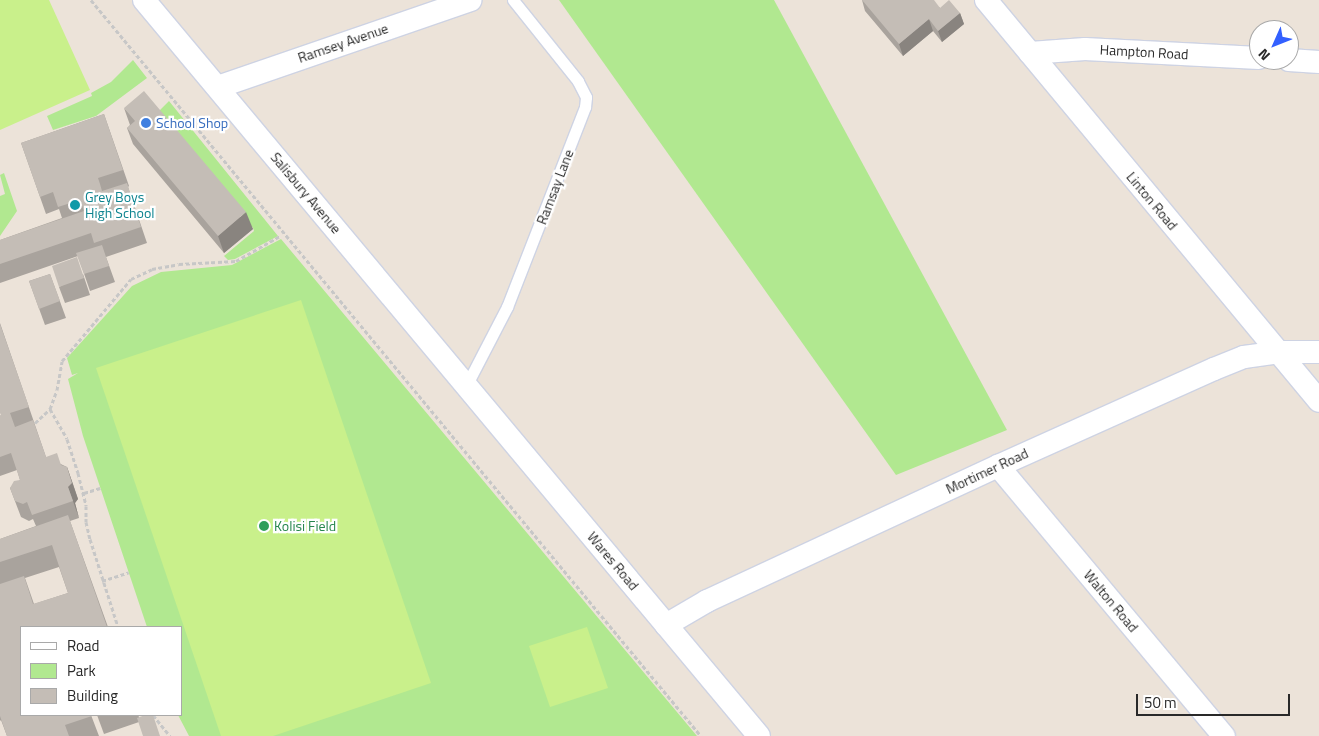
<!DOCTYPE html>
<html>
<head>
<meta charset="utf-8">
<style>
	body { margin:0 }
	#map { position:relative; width:1319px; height:736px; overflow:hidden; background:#ece3d9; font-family:"Titillium Web",sans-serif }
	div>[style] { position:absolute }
	.green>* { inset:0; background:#b1e890 }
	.pitch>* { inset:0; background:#c9f08b }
	.path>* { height:3px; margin-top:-1.5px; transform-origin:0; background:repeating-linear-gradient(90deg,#c7c7c7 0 4px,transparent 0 6.5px) }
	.roads { filter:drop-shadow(1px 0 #ced3e3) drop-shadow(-1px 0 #ced3e3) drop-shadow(0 1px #ced3e3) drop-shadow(0 -1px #ced3e3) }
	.service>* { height:11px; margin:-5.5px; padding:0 5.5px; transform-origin:5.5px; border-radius:5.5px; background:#fff }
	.minor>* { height:22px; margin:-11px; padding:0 11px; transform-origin:11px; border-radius:11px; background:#fff }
	.wall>* { inset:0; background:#a9a39d }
	.shaded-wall>* { inset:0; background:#89847f }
	.building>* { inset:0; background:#c4bdb6 }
	.dots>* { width:14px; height:14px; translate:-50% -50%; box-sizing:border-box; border:2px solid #fff; border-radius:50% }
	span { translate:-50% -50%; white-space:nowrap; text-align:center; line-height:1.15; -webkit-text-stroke:4.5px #fff; paint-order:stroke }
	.street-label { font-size:14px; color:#292929 }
	.shop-label { font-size:14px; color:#366cbe }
	.left { translate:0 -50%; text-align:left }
	.culture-label { font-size:14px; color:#0d838f }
	.leisure-label { font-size:14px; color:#27864d }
	.legend { position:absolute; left:20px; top:626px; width:162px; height:90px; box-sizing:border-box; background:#fff; border:1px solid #a9a9a9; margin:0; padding:6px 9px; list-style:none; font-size:15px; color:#292929 }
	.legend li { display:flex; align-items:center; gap:10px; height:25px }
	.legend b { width:25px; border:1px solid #a9a9a9 }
	.north { position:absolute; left:1249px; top:20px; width:50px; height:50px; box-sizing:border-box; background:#fff; border:1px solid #a9a9a9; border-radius:50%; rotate:226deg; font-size:14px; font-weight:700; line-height:20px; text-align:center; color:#292929 }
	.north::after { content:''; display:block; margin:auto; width:18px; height:22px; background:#3360ff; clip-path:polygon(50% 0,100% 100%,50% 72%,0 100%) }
	.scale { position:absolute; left:1136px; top:694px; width:154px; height:22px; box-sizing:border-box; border:2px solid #292929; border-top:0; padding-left:6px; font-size:15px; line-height:18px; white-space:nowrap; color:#292929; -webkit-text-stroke:4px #fff; paint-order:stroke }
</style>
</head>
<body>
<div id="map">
	<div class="green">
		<i style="clip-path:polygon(559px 0,774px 0,1007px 430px,896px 475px)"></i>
		<i style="clip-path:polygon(133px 60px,147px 78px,96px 116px,53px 130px,47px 116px,92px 96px,91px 93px,111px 82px)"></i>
		<i style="clip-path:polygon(169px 101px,278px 236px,235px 259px,228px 260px,224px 256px,254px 231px,253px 228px,157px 113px)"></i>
		<i style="clip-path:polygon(4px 173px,17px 211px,0 236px,0 196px,5px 194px,0 175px)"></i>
		<i style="clip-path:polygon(281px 239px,697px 736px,189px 736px,188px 734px,178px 715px,181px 715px,181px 627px,147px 627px,83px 436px,68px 379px,78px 373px,72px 375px,67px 358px,132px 286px,161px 272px,232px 265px)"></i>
	</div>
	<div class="pitch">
		<i style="clip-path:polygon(0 0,49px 0,90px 90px,0 130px)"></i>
		<i style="clip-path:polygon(301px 300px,431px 683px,273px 736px,221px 736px,96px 368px)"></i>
		<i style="clip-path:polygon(587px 627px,608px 688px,550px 707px,529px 646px)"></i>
	</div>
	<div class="path">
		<i style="left:91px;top:0;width:956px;rotate:50.35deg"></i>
		<i style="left:50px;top:409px;width:34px;rotate:60deg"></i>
		<i style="left:67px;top:439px;width:36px;rotate:72deg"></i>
		<i style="left:78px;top:473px;width:34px;rotate:76deg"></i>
		<i style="left:86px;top:506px;width:16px;rotate:90deg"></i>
		<i style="left:86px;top:522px;width:17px;rotate:77deg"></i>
		<i style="left:90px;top:539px;width:92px;rotate:72.3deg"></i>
		<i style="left:35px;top:423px;width:21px;rotate:-43deg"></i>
		<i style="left:50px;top:409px;width:20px;rotate:-70deg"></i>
		<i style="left:57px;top:390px;width:29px;rotate:-80deg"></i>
		<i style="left:62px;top:361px;width:107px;rotate:-49.9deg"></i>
		<i style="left:131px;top:279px;width:23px;rotate:-25deg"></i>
		<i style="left:152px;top:269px;width:27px;rotate:-10deg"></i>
		<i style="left:179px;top:264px;width:57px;rotate:-3deg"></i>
		<i style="left:236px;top:261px;width:51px;rotate:-29.6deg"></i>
		<i style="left:84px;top:493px;width:17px;rotate:-17deg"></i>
		<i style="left:102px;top:581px;width:28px;rotate:-18deg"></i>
		<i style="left:153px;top:715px;width:27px;rotate:51deg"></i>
	</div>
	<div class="roads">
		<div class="service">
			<i style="left:466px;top:386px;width:89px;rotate:-62.6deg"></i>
			<i style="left:507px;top:307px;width:215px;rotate:-68.7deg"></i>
			<i style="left:585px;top:107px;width:10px;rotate:-84deg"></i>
			<i style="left:586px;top:97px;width:18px;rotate:-117deg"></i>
			<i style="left:578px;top:81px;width:104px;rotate:-128.7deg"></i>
		</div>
		<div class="minor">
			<i style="left:144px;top:0;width:959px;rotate:50.12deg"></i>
			<i style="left:986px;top:0;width:521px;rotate:50.29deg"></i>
			<i style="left:1030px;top:53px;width:55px;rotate:-4.2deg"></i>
			<i style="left:1085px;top:49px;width:174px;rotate:3deg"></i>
			<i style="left:1289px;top:60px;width:30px;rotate:4deg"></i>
			<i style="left:218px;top:87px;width:267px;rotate:-19deg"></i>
			<i style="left:998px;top:466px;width:352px;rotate:50.1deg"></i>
			<i style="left:666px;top:625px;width:48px;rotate:-30.3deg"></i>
			<i style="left:707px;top:601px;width:321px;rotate:-24.9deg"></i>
			<i style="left:998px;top:466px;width:237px;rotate:-24.2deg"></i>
			<i style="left:1214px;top:369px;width:32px;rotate:-22deg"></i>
			<i style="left:1244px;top:357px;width:34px;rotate:-8deg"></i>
			<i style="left:1278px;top:352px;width:41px"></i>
		</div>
	</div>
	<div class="wall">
		<i style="clip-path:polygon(862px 0,939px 7px,940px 8px,960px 13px,964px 24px,942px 42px,933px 31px,903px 56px,865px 11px)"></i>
		<i style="clip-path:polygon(124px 108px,253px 229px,224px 253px,133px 144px,127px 128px,130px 125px)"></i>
		<i style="clip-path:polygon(104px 114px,129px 186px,128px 187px,147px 243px,106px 257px,115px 282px,90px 291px,78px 256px,0 283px,0 240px,62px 218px,59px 209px,46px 214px,21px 143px)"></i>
		<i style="clip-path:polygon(50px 274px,66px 318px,45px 325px,29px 281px)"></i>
		<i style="clip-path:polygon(83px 274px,90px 295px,65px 303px,59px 287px)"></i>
		<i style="clip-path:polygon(evenodd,0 323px,46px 457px,67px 467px,73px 484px,78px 499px,75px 503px,79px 518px,70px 521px,108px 627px,21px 627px,21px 715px,91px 715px,99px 736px,7px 736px,1px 720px,0 721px,0 539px,36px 526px,33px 519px,29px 521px,21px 517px,10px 488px,20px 480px,17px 470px,0 476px,0 416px,1px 415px,0 323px,59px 567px,68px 593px,34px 604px,25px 578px,59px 567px)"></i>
		<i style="clip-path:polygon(97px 715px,138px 715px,139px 717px,139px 722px,104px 734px)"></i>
	</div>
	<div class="shaded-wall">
		<i style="clip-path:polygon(960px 13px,964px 24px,942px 42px,938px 31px)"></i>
		<i style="clip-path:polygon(929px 19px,933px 31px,903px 56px,899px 44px)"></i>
		<i style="clip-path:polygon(246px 212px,253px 229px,224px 253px,218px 236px)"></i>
		<i style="clip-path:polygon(67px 467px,78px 499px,75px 503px,79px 518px,68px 487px)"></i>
	</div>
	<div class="building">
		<i style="clip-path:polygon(862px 0,934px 0,940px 8px,949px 0,960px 13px,938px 31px,929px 19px,899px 44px)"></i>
		<i style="clip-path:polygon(144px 91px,246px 212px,218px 236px,127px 128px,135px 121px,124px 108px)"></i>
		<i style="clip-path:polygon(104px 114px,123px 170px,98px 178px,100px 184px,102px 191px,127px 183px,141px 227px,94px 243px,91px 233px,0 264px,0 240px,84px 211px,80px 200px,58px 207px,53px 192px,40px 197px,21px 143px)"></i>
		<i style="clip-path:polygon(102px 245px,109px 266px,84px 274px,76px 253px)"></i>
		<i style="clip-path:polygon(77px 257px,84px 278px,59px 287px,52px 266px)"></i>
		<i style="clip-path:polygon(50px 274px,60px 301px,39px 309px,29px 281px)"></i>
		<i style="clip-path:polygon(0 324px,29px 407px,10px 413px,15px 427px,33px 420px,46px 457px,57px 453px,61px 465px,67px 467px,72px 483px,68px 487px,73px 501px,32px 515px,27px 502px,23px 504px,15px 501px,10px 488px,14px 481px,20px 480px,11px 453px,0 457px,0 416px,1px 415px,0 413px)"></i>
		<i style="clip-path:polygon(68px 515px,107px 627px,21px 627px,21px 715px,91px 715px,92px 716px,65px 725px,69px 736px,7px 736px,0 716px,0 584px,24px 576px,33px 604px,68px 593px,52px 545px,0 562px,0 539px)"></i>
		<i style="clip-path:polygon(145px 715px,153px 715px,160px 736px,143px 736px,137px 718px)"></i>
	</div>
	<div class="dots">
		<i style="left:146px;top:123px;background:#3f7fe0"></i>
		<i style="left:75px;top:205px;background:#0f9aa8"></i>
		<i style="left:264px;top:526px;background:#2e9e5b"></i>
	</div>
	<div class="street-label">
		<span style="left:343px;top:43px;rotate:-19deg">Ramsey Avenue</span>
		<span style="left:1144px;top:52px;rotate:3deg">Hampton Road</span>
		<span style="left:555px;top:187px;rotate:-69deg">Ramsay Lane</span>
		<span style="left:306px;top:193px;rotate:50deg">Salisbury Avenue</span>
		<span style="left:1152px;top:201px;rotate:50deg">Linton Road</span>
		<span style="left:987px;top:471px;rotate:-25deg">Mortimer Road</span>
		<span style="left:613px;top:561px;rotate:50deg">Wares Road</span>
		<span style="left:1111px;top:601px;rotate:50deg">Walton Road</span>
	</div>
	<div class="shop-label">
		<span class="left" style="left:156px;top:123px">School Shop</span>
	</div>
	<div class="culture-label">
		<span class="left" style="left:85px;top:205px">Grey Boys<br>High School</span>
	</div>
	<div class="leisure-label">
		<span class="left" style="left:274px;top:526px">Kolisi Field</span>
	</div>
	<ul class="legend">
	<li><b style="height:6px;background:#fff"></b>Road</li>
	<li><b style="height:14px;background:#b1e890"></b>Park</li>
	<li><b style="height:14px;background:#c4bdb6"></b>Building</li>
	</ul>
	<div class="north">N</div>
	<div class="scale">50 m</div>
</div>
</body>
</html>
